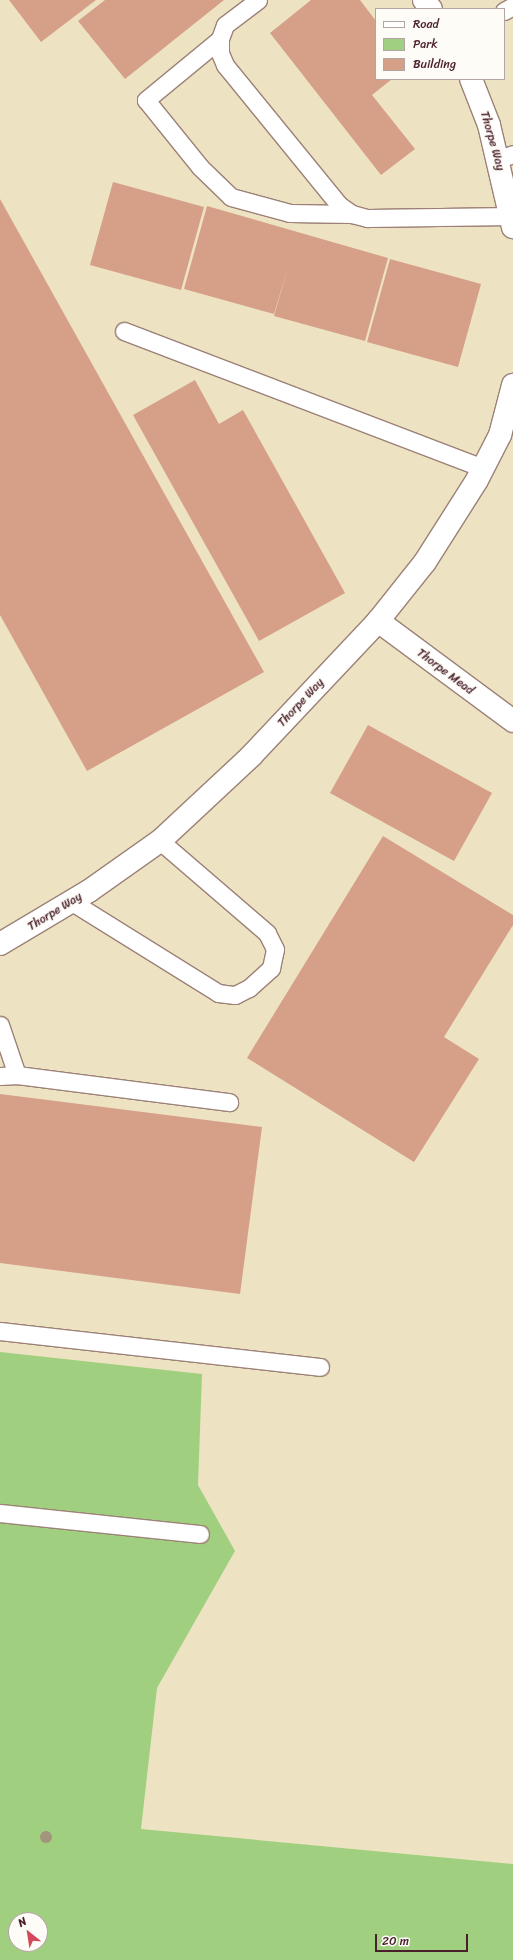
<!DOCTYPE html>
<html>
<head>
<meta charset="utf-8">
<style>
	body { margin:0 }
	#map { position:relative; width:513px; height:1960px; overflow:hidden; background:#ede3c3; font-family:Sriracha,sans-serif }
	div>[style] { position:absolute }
	.green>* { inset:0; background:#a0d07f }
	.building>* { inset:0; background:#d69f88 }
	.roads { filter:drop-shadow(1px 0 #9c8177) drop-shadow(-1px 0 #9c8177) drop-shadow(0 1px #9c8177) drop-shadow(0 -1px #9c8177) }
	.service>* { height:17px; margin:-8.5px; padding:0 8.5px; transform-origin:8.5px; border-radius:8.5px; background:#fff }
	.minor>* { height:22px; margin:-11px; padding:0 11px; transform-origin:11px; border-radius:11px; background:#fff }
	.trees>* { width:12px; height:12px; margin:-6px; border-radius:50%; background:#a2947d }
	span { translate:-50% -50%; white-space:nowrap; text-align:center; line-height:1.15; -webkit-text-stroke:4px #fdfcf7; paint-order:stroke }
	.street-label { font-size:12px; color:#4a1f2b }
	.legend { position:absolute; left:375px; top:8px; width:130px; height:72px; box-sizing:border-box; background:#fdfcf7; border:1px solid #b5a4a5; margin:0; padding:5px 7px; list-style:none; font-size:12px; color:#4a1f2b }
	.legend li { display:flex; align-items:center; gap:8px; height:20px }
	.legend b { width:20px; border:1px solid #b5a4a5 }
	.north { position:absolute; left:8px; top:1912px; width:40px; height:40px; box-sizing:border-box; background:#fdfcf7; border:1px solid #b5a4a5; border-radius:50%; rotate:330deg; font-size:11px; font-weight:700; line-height:16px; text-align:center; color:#4a1f2b }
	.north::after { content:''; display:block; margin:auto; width:14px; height:18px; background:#d1495b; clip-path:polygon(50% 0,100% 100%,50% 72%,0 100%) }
	.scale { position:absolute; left:375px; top:1934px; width:93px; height:18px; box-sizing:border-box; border:2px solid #4a1f2b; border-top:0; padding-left:5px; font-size:12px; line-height:14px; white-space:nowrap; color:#4a1f2b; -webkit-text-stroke:3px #fdfcf7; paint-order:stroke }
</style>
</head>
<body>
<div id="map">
	<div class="green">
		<i style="clip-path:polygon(evenodd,0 1352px,202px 1374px,198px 1485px,235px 1551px,157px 1688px,141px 1829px,513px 1864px,513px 1960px,0 1960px,0 1352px,16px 1920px,40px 1920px,40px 1944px,16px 1944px,16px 1920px)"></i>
	</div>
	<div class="building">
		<i style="clip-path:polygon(9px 0,96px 0,41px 42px)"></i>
		<i style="clip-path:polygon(105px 0,224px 0,125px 79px,78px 21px)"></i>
		<i style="clip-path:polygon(311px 0,360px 0,376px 21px,376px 79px,392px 79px,372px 95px,415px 149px,381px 175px,270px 33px)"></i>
		<i style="clip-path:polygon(113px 182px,204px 207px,181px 290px,90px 265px)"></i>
		<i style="clip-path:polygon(0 199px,264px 672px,87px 771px,0 615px)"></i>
		<i style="clip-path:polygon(207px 206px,388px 258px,365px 341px,274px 316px,289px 264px,274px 314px,184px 289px)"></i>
		<i style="clip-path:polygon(390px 259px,481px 284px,458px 367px,367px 342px)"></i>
		<i style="clip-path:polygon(195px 380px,219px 424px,243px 410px,345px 593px,259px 641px,133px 415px)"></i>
		<i style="clip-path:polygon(368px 725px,492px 793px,454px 861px,330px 793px)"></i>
		<i style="clip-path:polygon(383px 836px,513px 915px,513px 925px,444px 1037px,479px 1059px,414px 1162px,247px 1058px)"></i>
		<i style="clip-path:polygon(0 1094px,262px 1127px,240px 1294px,0 1263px)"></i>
	</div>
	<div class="roads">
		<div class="service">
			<i style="left:258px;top:0;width:41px;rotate:142.9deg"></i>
			<i style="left:225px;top:25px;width:15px;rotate:110deg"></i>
			<i style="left:220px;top:39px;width:14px;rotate:90deg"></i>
			<i style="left:220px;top:53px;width:13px;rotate:67deg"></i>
			<i style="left:225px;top:65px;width:181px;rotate:50.8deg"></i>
			<i style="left:339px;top:205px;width:16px;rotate:35deg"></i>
			<i style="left:352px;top:214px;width:16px;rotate:15deg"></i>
			<i style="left:367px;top:218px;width:145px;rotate:-0.8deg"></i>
			<i style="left:504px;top:11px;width:10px;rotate:-29deg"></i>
			<i style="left:220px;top:39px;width:96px;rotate:140.5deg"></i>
			<i style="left:146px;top:100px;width:86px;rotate:51.1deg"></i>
			<i style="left:200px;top:167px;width:43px;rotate:44.1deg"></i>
			<i style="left:231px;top:197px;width:61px;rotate:15.2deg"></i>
			<i style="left:290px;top:213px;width:62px;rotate:0.9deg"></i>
			<i style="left:498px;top:159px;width:16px;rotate:-18deg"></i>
			<i style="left:124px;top:331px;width:384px;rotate:20.9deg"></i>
			<i style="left:72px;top:902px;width:172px;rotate:31.9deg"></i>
			<i style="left:218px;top:993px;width:17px;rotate:7deg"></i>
			<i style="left:235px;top:995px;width:16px;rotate:-27deg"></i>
			<i style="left:249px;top:988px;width:30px;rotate:-42deg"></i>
			<i style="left:271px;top:968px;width:19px;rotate:-78deg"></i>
			<i style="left:275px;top:949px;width:18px;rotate:-117deg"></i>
			<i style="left:267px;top:933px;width:141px;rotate:-139.3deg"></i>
			<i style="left:0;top:1025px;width:53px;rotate:71.2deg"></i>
			<i style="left:17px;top:1075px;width:214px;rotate:7.3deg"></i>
			<i style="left:0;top:1076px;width:17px;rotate:-3deg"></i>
			<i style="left:0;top:1331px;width:322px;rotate:6.4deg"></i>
			<i style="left:0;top:1513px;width:201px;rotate:6deg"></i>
		</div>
		<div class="minor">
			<i style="left:424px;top:0;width:11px;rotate:52deg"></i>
			<i style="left:471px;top:79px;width:49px;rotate:68.6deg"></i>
			<i style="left:489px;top:125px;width:105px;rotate:76.8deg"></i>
			<i style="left:378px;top:621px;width:168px;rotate:36.5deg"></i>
			<i style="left:0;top:944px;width:104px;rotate:-30.8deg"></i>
			<i style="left:89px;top:891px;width:87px;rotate:-35.2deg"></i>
			<i style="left:160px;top:841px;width:125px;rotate:-43deg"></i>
			<i style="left:251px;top:756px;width:185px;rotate:-46.7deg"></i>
			<i style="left:378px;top:621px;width:75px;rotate:-51.5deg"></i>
			<i style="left:425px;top:562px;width:97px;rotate:-57.6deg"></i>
			<i style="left:477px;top:480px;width:51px;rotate:-62.9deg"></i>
			<i style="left:500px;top:435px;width:52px;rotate:-75.4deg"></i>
		</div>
	</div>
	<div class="trees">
		<i style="left:46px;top:1837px"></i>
	</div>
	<div class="street-label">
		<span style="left:492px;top:141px;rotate:74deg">Thorpe Way</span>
		<span style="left:445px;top:672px;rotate:37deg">Thorpe Mead</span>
		<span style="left:301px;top:703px;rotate:-47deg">Thorpe Way</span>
		<span style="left:55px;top:912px;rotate:-32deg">Thorpe Way</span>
	</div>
	<ul class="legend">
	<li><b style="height:5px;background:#fff"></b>Road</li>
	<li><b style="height:11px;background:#a0d07f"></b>Park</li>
	<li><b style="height:11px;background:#d69f88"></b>Building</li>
	</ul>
	<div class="north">N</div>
	<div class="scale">20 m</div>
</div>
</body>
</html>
